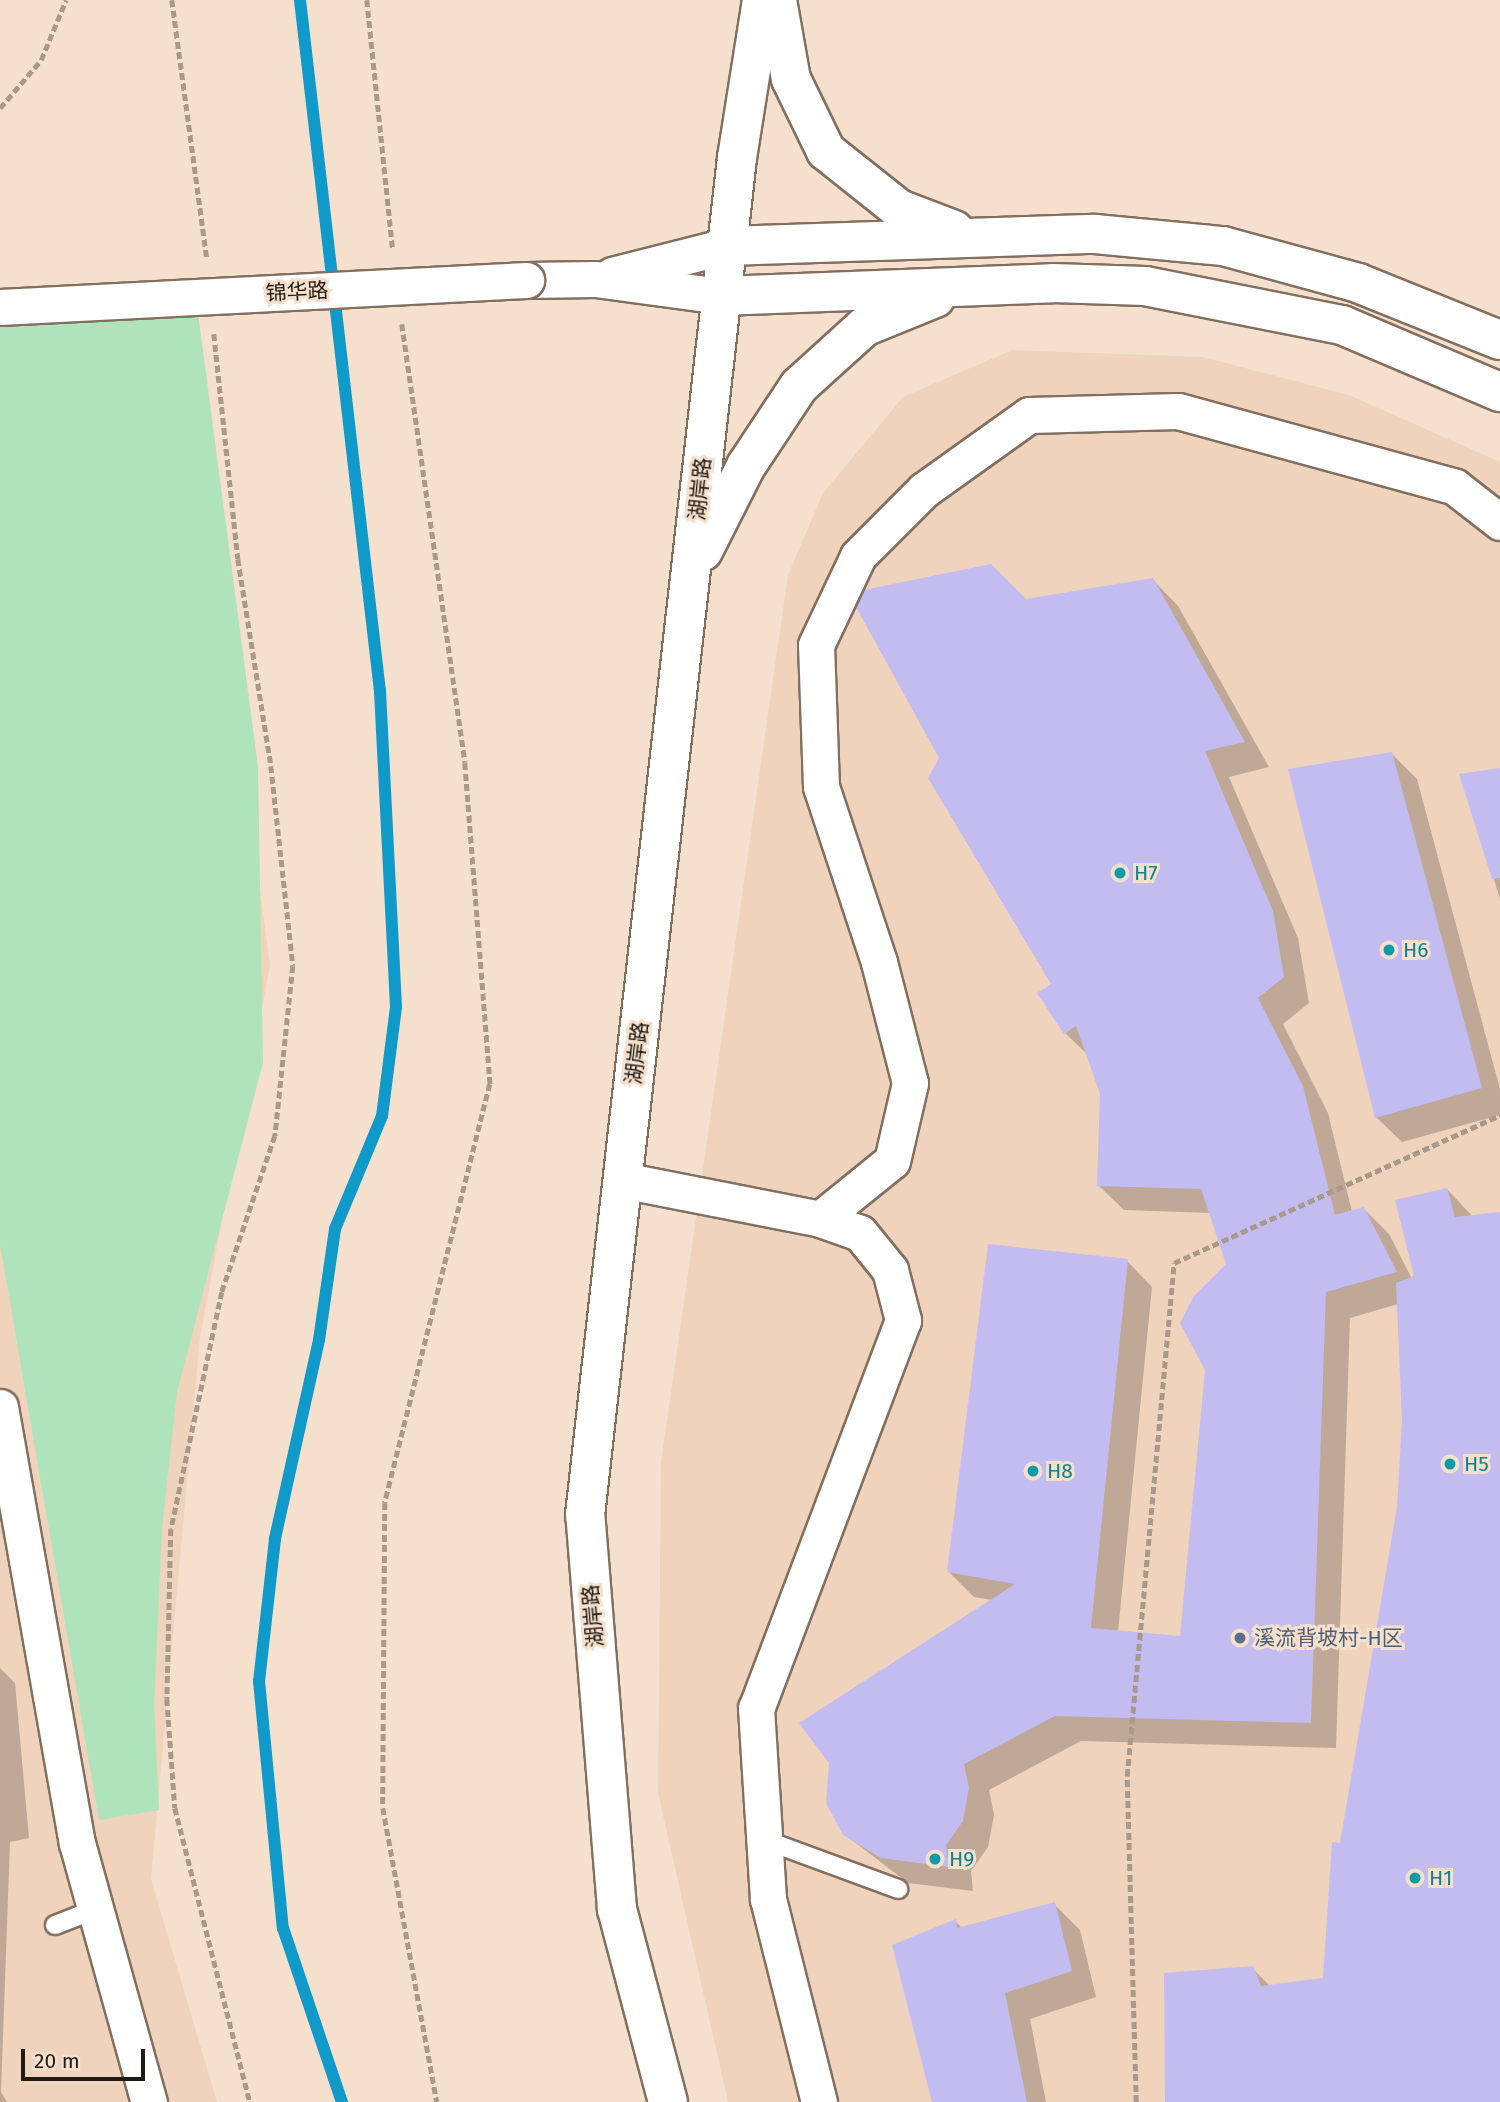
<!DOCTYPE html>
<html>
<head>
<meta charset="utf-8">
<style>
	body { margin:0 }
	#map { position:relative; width:1500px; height:2102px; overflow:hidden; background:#f5e0ce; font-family:"Fira Sans","Noto Sans SC",sans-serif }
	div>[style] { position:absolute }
	.built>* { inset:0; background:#efd3bc }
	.green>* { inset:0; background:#aee3bb }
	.shadow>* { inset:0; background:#0003 }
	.stream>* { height:12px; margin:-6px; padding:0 6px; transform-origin:6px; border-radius:6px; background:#0f9ac9 }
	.building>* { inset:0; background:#c3bcf1 }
	.path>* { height:4.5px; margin-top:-2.25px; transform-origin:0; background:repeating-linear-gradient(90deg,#a9998b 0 7px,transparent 0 10.5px) }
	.roads { filter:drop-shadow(2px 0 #826f5f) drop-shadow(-2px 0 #826f5f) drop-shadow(0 2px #826f5f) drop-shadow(0 -2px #826f5f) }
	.lane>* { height:18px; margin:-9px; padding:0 9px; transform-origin:9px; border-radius:9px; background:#fff }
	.street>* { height:35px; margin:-17.5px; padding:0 17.5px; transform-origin:17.5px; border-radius:17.5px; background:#fff }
	.secondary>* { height:38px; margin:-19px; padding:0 19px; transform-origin:19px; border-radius:19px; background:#fff }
	.bridges { filter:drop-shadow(2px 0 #826f5f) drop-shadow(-2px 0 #826f5f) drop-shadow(0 2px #826f5f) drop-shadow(0 -2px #826f5f) }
	.street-bridge>* { height:35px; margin:-17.5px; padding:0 17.5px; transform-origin:17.5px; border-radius:17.5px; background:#fff }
	.dots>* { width:19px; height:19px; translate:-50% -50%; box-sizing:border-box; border:4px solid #f5e0ce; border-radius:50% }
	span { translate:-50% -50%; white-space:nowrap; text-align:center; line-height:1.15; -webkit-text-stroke:6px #f5e0ce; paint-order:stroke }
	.street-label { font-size:21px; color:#211a13 }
	.culture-label { font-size:21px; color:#0d838f }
	.left { translate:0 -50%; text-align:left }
	.service-label { font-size:21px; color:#4e5e75 }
	.scale { position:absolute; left:21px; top:2049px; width:124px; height:32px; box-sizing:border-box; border:4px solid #211a13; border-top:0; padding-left:9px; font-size:21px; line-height:24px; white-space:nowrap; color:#211a13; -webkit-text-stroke:5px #f5e0ce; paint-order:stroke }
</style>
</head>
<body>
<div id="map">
	<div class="built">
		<i style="clip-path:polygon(183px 326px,270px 965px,200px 1337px,151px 1879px,217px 2102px,0 2102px,0 336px)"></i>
		<i style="clip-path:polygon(1012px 350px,1203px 357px,1349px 395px,1500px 462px,1500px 2102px,728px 2102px,658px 1793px,661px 1462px,788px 575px,823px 493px,903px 397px)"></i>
	</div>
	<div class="green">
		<i style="clip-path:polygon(198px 313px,258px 767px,263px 1063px,177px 1392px,162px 1528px,154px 1706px,159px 1810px,99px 1820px,0 1244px,0 324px)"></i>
	</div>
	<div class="shadow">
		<i style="clip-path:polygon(1153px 580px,1178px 606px,1269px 767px,1229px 777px,1298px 938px,1309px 1003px,1283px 1024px,1328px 1113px,1352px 1212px,1364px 1209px,1389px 1234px,1412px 1279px,1447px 1189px,1473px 1217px,1500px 1213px,1500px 2102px,1167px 2102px,1252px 1968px,1271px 1987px,1325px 1980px,1398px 1507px,1404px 1420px,1398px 1304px,1350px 1318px,1336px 1748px,1081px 1741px,989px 1790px,994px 1815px,988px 1847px,971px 1871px,973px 1891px,908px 1883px,844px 1834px,992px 1600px,974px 1597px,949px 1572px,1127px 1261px,1152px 1287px,1118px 1632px,1181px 1638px,1228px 1264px,1211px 1213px,1124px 1210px,1098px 1185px,1102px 1094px,1088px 1055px,1065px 1033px,1053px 984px,1026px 601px)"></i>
		<i style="clip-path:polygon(1392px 754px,1417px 779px,1500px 1089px,1500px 1115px,1402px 1142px,1376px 1117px)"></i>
		<i style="clip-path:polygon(1500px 769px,1500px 899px,1462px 775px)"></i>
		<i style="clip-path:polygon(0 1668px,15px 1683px,29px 1838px,10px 1842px,1px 2092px,7px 2102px,0 2102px)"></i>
		<i style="clip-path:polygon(1054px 1904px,1080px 1930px,1096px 1997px,1030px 2019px,1046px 2102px,934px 2102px,894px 1946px,955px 1921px,963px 1929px)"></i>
	</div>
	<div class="stream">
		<i style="left:300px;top:0;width:696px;rotate:83.4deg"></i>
		<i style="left:380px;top:691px;width:316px;rotate:87.1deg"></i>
		<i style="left:396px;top:1007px;width:110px;rotate:97.3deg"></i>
		<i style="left:382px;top:1116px;width:122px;rotate:112.6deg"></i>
		<i style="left:335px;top:1229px;width:112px;rotate:98.2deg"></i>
		<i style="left:319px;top:1340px;width:204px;rotate:102.5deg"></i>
		<i style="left:275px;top:1539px;width:143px;rotate:96.4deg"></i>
		<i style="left:259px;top:1681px;width:248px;rotate:84.5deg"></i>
		<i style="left:283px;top:1928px;width:184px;rotate:71.3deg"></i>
	</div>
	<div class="building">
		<i style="clip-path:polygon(991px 564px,1026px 599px,1153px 578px,1245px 742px,1205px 751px,1273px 911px,1284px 977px,1258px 998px,1303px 1086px,1335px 1215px,1364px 1207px,1397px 1272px,1326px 1292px,1311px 1723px,1055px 1716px,964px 1764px,969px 1788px,963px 1821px,946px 1845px,949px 1867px,881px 1858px,843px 1835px,826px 1803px,829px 1763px,799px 1723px,1015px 1584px,947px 1572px,988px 1244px,1128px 1259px,1091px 1628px,1180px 1636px,1205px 1370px,1180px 1323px,1194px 1296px,1226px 1264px,1201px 1189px,1097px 1186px,1100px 1094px,1076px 1026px,1064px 1034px,1037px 993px,1051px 984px,928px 778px,939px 758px,856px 607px,864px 590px)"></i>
		<i style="clip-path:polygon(1392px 752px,1482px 1088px,1375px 1118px,1288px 769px)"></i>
		<i style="clip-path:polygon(1500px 768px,1500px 878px,1492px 879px,1459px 774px)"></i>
		<i style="clip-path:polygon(1447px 1188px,1455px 1217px,1500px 1212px,1500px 2102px,1165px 2102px,1164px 1973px,1253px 1966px,1261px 1986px,1323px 1978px,1332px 1842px,1340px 1843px,1397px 1507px,1402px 1420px,1396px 1283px,1414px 1276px,1395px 1200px)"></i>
		<i style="clip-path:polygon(1055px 1902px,1072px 1971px,1005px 1993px,1027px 2102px,932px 2102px,892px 1945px,956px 1919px,957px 1928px)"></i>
	</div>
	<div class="path">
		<i style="left:172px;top:0;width:261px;rotate:82.3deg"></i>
		<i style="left:367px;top:0;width:251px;rotate:84.1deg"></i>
		<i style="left:0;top:108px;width:63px;rotate:-49.5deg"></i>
		<i style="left:41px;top:60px;width:65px;rotate:-67.4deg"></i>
		<i style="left:402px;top:324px;width:443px;rotate:81.8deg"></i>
		<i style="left:465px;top:763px;width:322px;rotate:85.5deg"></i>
		<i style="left:490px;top:1084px;width:432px;rotate:104.1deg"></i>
		<i style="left:385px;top:1503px;width:305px;rotate:90.4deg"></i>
		<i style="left:383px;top:1808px;width:299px;rotate:79.6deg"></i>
		<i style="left:214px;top:334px;width:226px;rotate:83.9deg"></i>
		<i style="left:238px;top:559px;width:210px;rotate:80.9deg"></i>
		<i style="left:271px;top:766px;width:201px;rotate:83.7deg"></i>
		<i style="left:293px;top:966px;width:171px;rotate:96deg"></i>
		<i style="left:275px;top:1136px;width:165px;rotate:108.8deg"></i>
		<i style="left:222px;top:1292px;width:242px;rotate:102.1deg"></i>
		<i style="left:171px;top:1529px;width:170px;rotate:91.3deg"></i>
		<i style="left:167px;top:1699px;width:109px;rotate:85.8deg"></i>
		<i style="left:175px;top:1808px;width:303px;rotate:75.7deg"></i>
		<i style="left:1136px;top:2102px;width:326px;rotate:-91.6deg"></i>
		<i style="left:1127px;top:1776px;width:515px;rotate:-84.77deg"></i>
		<i style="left:1174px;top:1263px;width:358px;rotate:-24.4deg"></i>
	</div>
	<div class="roads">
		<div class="lane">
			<i style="left:765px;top:1840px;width:142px;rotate:20.2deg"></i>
			<i style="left:55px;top:1925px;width:44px;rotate:-21.3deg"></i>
		</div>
		<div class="street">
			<i style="left:612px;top:275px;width:119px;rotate:-14.2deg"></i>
			<i style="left:526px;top:280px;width:69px;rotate:-0.8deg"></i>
			<i style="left:595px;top:279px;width:127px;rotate:7.7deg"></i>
			<i style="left:622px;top:1180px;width:202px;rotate:11.1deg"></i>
			<i style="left:820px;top:1219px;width:42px;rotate:19.3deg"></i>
			<i style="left:860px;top:1233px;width:48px;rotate:51deg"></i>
			<i style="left:890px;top:1270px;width:52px;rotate:75.4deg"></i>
			<i style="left:903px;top:1320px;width:415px;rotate:110.7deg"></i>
			<i style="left:756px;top:1708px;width:191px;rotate:86.4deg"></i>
			<i style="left:768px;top:1899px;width:209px;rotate:75.9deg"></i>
			<i style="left:820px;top:1219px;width:92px;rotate:-38.9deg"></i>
			<i style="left:892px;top:1161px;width:80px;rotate:-77deg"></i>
			<i style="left:910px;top:1083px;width:125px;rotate:-104.4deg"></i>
			<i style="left:879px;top:962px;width:184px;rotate:-108.3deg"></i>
			<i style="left:821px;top:787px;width:142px;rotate:-92deg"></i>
			<i style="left:816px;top:645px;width:98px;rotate:-64.7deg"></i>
			<i style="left:858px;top:556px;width:93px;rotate:-45deg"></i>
			<i style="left:924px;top:490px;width:129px;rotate:-35.5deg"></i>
			<i style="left:1029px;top:415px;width:149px;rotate:-1.5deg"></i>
			<i style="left:1178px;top:411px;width:287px;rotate:15.3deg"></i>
			<i style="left:1455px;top:487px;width:57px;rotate:37.9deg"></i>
			<i style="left:0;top:1407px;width:443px;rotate:80deg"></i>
			<i style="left:77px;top:1843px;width:269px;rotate:74.5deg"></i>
		</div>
		<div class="secondary">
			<i style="left:777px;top:0;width:80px;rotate:80deg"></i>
			<i style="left:791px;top:79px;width:80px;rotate:64.1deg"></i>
			<i style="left:826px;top:151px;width:93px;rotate:38.5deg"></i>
			<i style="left:899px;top:209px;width:59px;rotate:20.9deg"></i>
			<i style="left:727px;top:246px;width:368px;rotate:-1.9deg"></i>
			<i style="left:1095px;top:234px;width:129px;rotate:5.4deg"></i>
			<i style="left:1223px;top:246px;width:140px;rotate:15.3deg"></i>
			<i style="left:1358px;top:283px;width:153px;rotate:21.9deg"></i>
			<i style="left:721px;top:296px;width:332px;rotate:-2.2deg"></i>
			<i style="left:1053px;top:283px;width:92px;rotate:1.9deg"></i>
			<i style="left:1145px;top:286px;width:201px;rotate:11.2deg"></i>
			<i style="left:1342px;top:325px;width:172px;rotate:23deg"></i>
			<i style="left:703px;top:551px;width:95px;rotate:-63.2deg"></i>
			<i style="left:746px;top:466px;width:96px;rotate:-56.5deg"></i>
			<i style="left:799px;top:386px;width:88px;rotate:-42.2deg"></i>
			<i style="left:864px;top:327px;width:77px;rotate:-22.2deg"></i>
			<i style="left:668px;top:2102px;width:200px;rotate:-104.8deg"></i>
			<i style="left:617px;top:1909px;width:395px;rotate:-94.6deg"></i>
			<i style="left:585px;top:1515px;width:1365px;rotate:-83.61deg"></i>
			<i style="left:737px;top:158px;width:160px;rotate:-81deg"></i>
		</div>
	</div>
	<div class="bridges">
		<div class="street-bridge">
			<i style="left:0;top:307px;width:527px;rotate:-2.94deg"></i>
		</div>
	</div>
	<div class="dots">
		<i style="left:1120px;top:873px;background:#0f9aa8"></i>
		<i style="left:1389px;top:950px;background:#0f9aa8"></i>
		<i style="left:1450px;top:1464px;background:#0f9aa8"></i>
		<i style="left:1033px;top:1471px;background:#0f9aa8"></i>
		<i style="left:1240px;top:1638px;background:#5c6f8a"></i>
		<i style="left:935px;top:1859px;background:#0f9aa8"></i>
		<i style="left:1415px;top:1878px;background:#0f9aa8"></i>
	</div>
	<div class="street-label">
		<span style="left:297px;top:292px;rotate:-3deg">锦华路</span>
		<span style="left:700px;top:489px;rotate:-84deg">湖岸路</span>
		<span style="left:637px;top:1053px;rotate:-83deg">湖岸路</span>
		<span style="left:593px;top:1616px;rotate:-95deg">湖岸路</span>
	</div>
	<div class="culture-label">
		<span class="left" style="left:1134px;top:873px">H7</span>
		<span class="left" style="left:1403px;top:950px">H6</span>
		<span class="left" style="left:1464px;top:1464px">H5</span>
		<span class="left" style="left:1047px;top:1471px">H8</span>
		<span class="left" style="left:949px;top:1859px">H9</span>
		<span class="left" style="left:1429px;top:1878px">H1</span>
	</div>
	<div class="service-label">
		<span class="left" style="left:1254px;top:1638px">溪流背坡村-H区</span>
	</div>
	<div class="scale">20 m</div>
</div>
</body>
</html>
